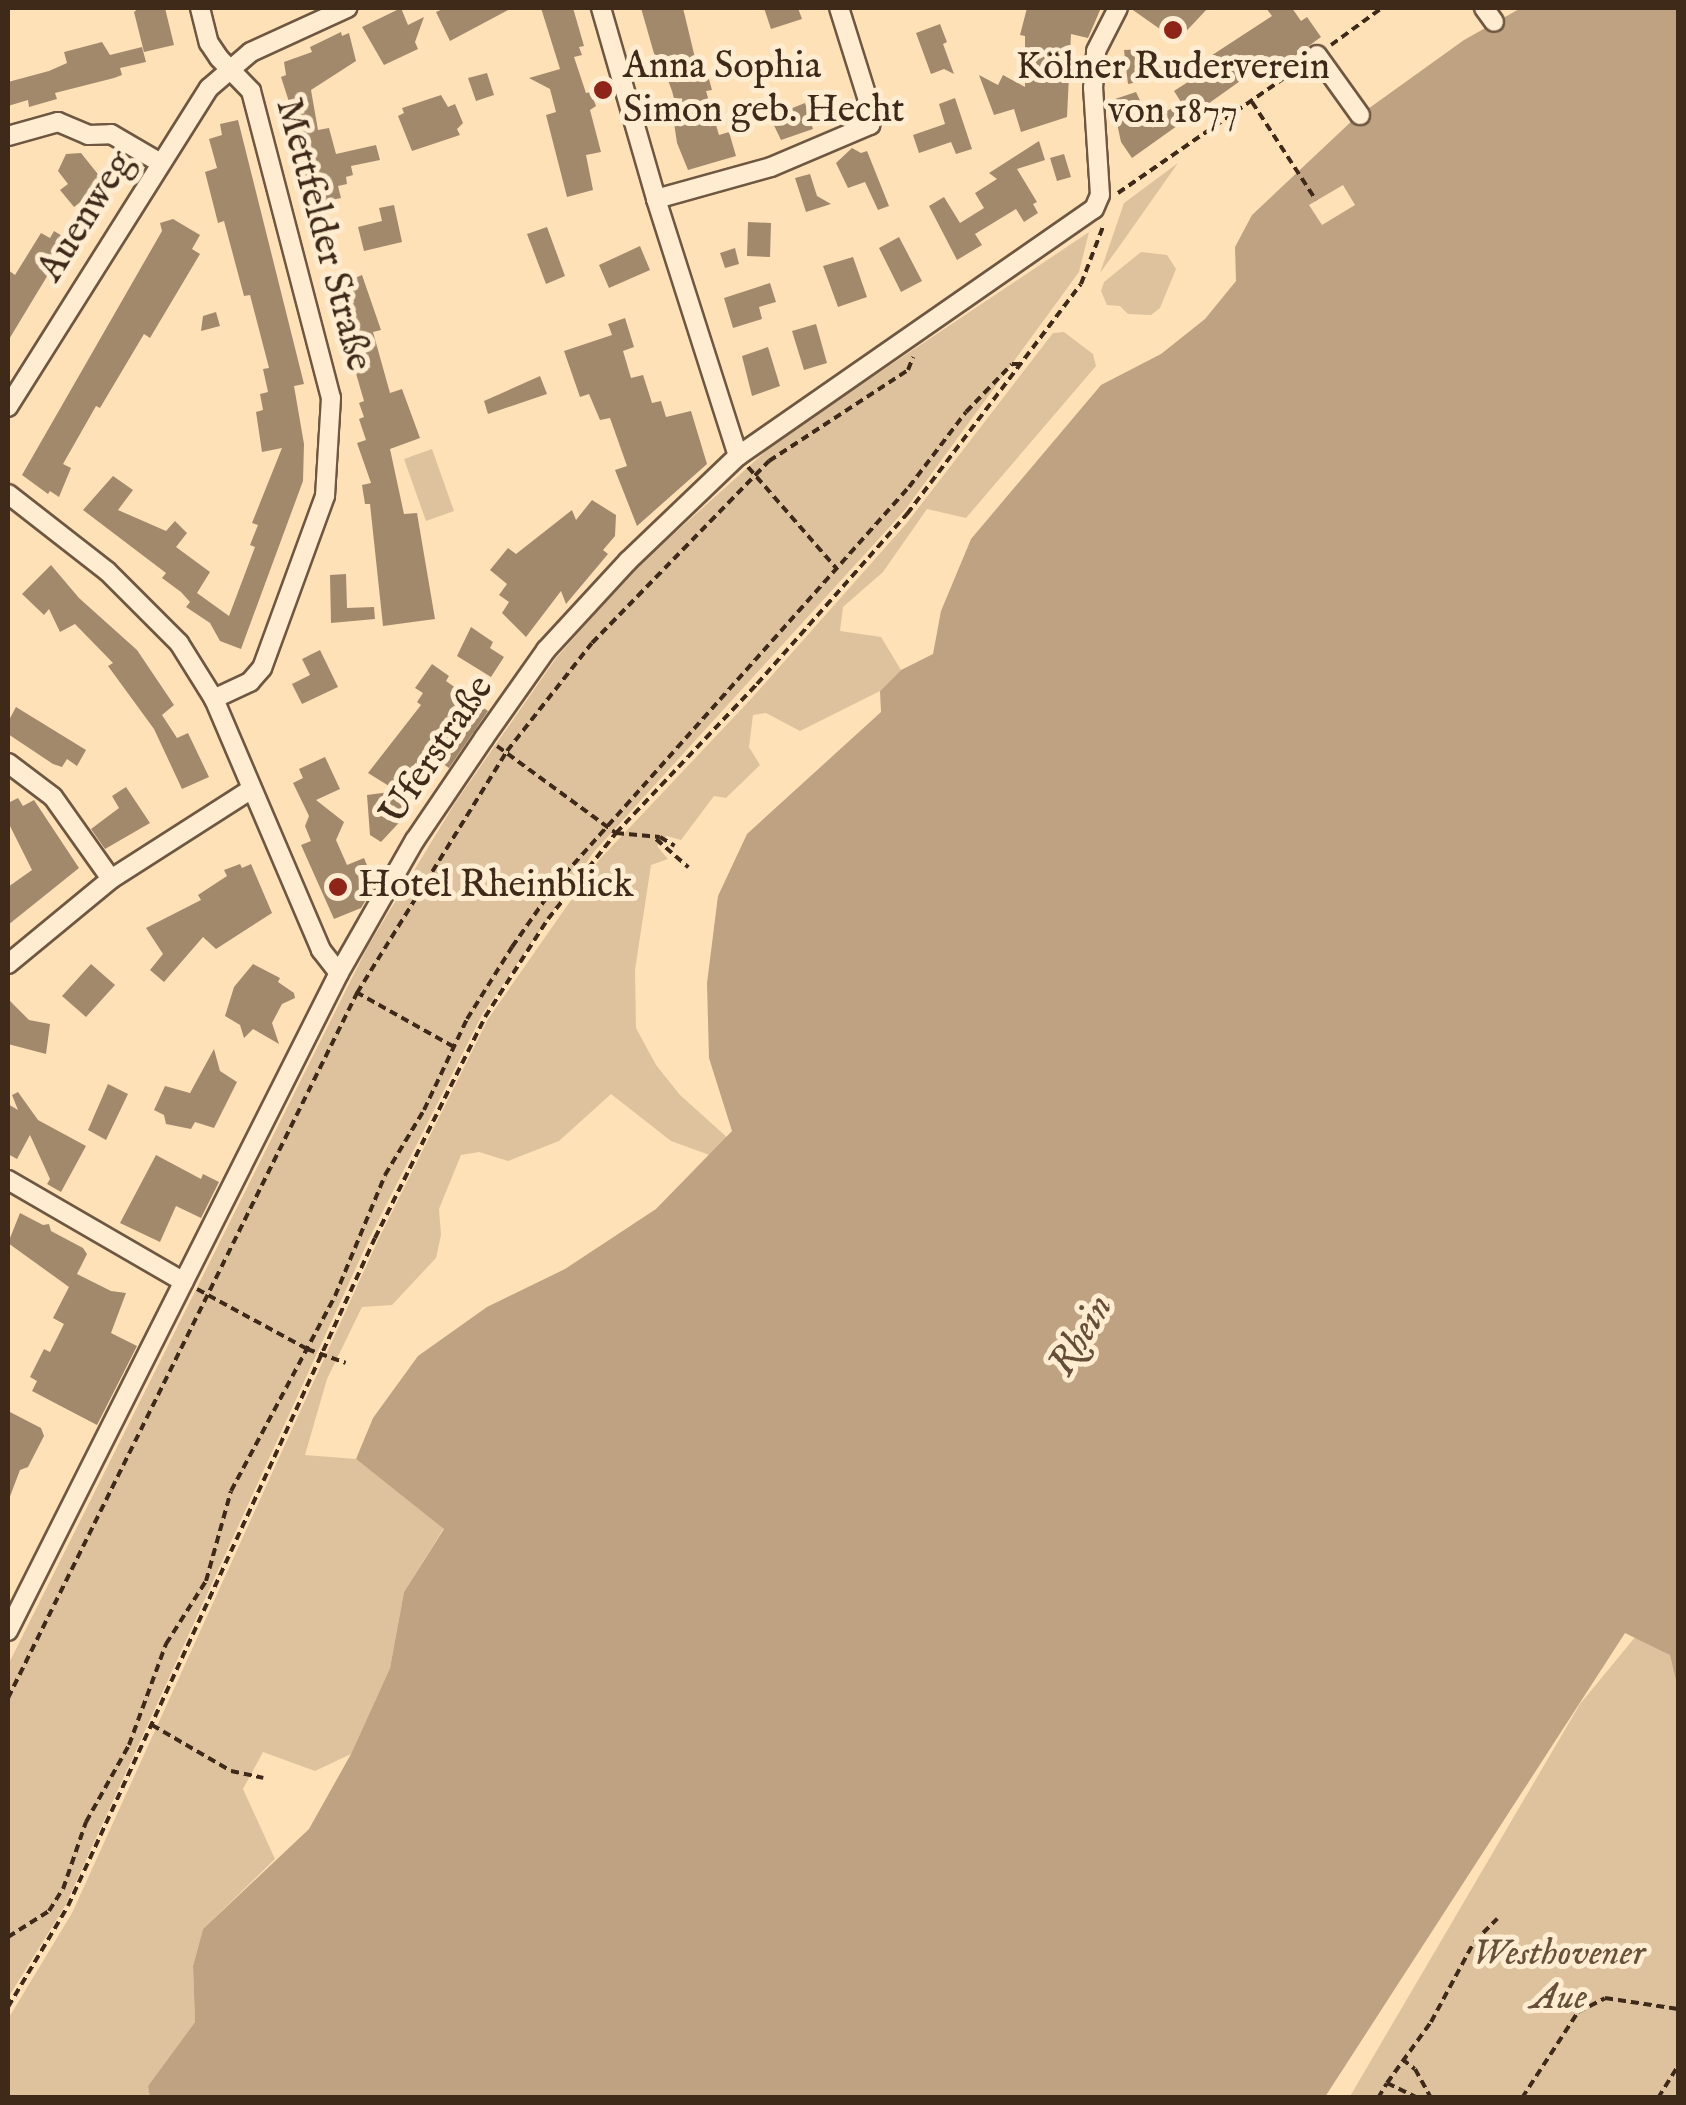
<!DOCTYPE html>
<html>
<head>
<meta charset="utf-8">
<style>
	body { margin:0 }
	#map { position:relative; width:1686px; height:2105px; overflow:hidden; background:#ffe1b8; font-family:"IM FELL English",serif }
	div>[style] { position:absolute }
	.green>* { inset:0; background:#dec29d }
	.water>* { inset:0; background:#bea282 }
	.pier>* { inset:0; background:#ffe1b8 }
	.building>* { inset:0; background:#a3896c }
	.path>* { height:4px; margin-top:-2px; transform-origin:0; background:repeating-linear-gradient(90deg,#3f2919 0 8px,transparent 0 13px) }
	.roads { filter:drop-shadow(2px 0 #6f5741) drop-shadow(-2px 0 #6f5741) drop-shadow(0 2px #6f5741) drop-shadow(0 -2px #6f5741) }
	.minor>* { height:18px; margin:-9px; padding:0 9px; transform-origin:9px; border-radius:9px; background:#ffecd1 }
	.dots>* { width:28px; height:28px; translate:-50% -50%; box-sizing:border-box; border:5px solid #ffecd1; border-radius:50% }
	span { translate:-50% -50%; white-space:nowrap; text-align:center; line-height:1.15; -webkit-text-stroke:10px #ffecd1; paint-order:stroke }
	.poi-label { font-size:38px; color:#3f2919 }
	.left { translate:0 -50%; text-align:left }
	.street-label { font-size:38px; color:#3f2919 }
	.park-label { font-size:38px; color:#674f3a; font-style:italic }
	.water-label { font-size:40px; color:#654d38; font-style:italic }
	.frame { position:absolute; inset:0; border:10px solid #3f2919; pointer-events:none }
</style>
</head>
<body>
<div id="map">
	<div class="green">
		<i style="clip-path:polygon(1178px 163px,1121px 244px,1100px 273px,1124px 203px)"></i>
		<i style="clip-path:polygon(1089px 232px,1079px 272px,905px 510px,593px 853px,482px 1015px,370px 1237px,65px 1906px,8px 1998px,8px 1665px,367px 948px,455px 803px,556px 658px,637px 567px,777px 441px)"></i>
		<i style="clip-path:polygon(1141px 252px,1167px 255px,1176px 269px,1160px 308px,1151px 315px,1128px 314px,1120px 306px,1107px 305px,1101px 291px,1104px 282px)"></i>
		<i style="clip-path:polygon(1064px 332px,1093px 354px,1096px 366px,966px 518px,927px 509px,883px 572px,843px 607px,840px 631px,881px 637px,901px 670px,880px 691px,800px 731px,766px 713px,753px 715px,749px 747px,760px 765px,726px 798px,714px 796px,681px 840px,667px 836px,657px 846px,668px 859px,651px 865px,635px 970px,636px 1028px,656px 1065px,680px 1095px,750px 1158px,726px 1161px,671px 1141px,611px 1094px,559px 1141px,508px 1161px,479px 1152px,461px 1155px,439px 1209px,441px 1235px,436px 1258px,392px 1305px,362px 1307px,327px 1379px,305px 1455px,356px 1459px,444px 1528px,404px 1592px,390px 1668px,351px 1754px,315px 1771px,263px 1752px,243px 1789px,275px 1859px,203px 1929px,193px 1966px,195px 2022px,148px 2086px,150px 2097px,8px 2097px,8px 2019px,72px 1913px,378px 1240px,488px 1019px,599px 860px,750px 700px,906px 524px,1053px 333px)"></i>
		<i style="clip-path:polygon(432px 449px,454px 511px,426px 521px,404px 459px)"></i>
		<i style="clip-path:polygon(1678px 1585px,1678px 2097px,1349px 2098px,1580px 1704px)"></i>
	</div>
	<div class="water">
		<i style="clip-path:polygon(1521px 8px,1678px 8px,1678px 1688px,1670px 1655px,1625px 1633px,1325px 2097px,150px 2098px,148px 2086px,195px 2022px,193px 1966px,203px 1929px,309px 1829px,351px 1754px,390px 1668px,404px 1592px,444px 1529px,356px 1459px,373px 1418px,418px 1356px,487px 1307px,565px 1269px,656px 1209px,732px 1131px,709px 1058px,707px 983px,718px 896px,747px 834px,881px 712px,880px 691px,901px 670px,933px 654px,941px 611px,971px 539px,1101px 385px,1161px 354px,1205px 319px,1236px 281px,1235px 247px,1252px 215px,1354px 119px,1464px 40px)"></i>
	</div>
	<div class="pier">
		<i style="clip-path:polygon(1343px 185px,1355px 205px,1322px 225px,1309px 205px)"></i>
	</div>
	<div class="building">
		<i style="clip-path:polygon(139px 8px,165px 8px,174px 45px,144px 52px,134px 12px)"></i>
		<i style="clip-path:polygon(401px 8px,408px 25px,424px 17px,415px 42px,418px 49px,384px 65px,362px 27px)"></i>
		<i style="clip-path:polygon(445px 8px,512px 8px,450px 41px,436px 12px)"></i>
		<i style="clip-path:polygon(541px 8px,573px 8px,584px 46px,579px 47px,582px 55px,574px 57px,586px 93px,591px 92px,596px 106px,590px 110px,601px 152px,586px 155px,593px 190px,567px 197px,546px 115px,556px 112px,550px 89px,529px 78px,560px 69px)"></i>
		<i style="clip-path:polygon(641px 8px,683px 8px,696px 62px,703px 60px,709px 79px,712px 90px,706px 91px,719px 135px,729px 132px,736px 156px,688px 170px,677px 143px,674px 123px,680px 121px,672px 91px,659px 56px,655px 57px)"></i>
		<i style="clip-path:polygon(764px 8px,798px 8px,802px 19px,771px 29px)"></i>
		<i style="clip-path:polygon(1027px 8px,1101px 8px,1088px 38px,1071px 34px,1067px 117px,1021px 132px,1014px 109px,994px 115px,979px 75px,998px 85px,1003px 75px,1025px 87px,1025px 36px,1020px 35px)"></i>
		<i style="clip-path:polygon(1130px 8px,1208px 8px,1177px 41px)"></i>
		<i style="clip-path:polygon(1266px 8px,1292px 8px,1301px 21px,1307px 17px,1321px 37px,1263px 79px,1257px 69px,1132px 158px,1121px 142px,1112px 100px,1136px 92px,1150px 122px,1181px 102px,1174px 91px,1205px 71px,1200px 63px,1272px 16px)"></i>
		<i style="clip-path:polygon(940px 24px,947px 42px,943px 44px,954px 74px,944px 69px,931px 74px,916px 33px)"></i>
		<i style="clip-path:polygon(341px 32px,342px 36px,349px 33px,356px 61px,311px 90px,318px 130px,329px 128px,336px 154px,376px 145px,380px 160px,351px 166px,353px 175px,346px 177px,347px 184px,338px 186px,341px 198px,331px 200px,334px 212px,315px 216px,305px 174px,304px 162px,308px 161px,281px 77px,286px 75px,284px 62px,312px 52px,310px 47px)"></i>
		<i style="clip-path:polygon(102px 42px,110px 55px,142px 47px,146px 62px,120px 68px,122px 75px,114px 78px,55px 93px,57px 99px,29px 107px,28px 100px,8px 106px,8px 82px,49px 71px,67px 63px,64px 52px)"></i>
		<i style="clip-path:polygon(1149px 49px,1166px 77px,1128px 84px,1124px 50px)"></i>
		<i style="clip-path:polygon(487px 73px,494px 95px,476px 101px,468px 78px)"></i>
		<i style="clip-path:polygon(441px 95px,448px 107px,455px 104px,463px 123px,457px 129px,460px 135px,412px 151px,398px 116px,404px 113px,402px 108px)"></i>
		<i style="clip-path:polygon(955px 98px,972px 149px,956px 154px,951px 142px,919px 153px,913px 135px,945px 124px,939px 104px)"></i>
		<i style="clip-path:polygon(805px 103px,813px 129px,781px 140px,770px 117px)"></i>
		<i style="clip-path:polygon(238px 120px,304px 384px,294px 386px,304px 444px,303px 481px,241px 649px,220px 641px,210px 623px,186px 607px,190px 602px,181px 592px,162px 578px,166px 573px,83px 510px,113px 476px,133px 490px,118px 510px,166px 531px,175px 521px,187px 533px,176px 547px,210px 572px,197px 593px,229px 616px,255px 547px,250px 545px,258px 525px,252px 523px,282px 448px,262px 452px,256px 412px,263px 410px,260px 394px,268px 392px,263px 369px,269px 368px,250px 295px,244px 296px,224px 221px,218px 223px,205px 172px,217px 168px,209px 139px,222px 135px,220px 124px)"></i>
		<i style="clip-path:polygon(1039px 141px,1045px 160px,1017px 169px,1037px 202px,1033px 204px,1038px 213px,1024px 222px,1016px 209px,975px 234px,982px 245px,957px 260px,929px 206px,944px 197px,960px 223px,984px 208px,975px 193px,997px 179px,989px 173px)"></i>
		<i style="clip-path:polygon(852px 148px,861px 153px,867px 151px,889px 206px,878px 210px,865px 182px,848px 188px,836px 163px)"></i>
		<i style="clip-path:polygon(81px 153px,105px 183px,74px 207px,60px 190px,68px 184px,58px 171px,66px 154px)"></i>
		<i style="clip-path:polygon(1064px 154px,1071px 177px,1057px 181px,1050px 158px)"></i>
		<i style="clip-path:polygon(810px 174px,817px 196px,831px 204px,806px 212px,795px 178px)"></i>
		<i style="clip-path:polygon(394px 205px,402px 242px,364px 251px,358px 227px,382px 221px,379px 208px)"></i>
		<i style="clip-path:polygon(173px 219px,200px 235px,192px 249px,200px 254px,150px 338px,144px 334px,100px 408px,96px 406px,63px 464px,71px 468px,59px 497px,50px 491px,48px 494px,22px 475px,162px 231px,160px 223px)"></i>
		<i style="clip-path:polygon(748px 222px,771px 223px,770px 257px,747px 256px)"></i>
		<i style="clip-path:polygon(547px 227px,565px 276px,546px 284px,527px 234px)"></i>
		<i style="clip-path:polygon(54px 231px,69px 240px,8px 341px,8px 270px,15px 275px,41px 233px,50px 238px)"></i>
		<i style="clip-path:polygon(899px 237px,922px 281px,901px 292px,879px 248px)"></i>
		<i style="clip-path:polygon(640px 246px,650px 270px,609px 288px,599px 265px)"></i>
		<i style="clip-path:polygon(735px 248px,739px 264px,725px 268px,720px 253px)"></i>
		<i style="clip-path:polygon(853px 257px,867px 297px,838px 307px,823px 266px)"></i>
		<i style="clip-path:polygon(362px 275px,381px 330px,373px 332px,390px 393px,402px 389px,420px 438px,390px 449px,404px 514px,417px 513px,435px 619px,383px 626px,370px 504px,365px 504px,362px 485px,371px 483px,357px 443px,366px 440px,359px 419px,364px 417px,359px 403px,364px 401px,331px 288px)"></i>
		<i style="clip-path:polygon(770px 283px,776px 302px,759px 307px,762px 319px,733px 328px,724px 298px)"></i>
		<i style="clip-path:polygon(216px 312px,220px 326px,201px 331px,203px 316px)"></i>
		<i style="clip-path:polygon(625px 318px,634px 347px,623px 351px,631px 378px,643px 375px,652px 403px,661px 401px,666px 417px,691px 411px,707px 464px,637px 526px,615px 470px,627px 466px,610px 418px,600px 420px,589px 394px,580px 397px,564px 351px,612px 335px,608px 324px)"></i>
		<i style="clip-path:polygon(816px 324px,827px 363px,804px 370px,792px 331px)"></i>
		<i style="clip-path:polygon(768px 347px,780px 386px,752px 396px,742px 356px)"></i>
		<i style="clip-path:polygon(540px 376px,547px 394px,488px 414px,484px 401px)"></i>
		<i style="clip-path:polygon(592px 500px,616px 515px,615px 536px,603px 550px,608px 554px,566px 604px,561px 591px,526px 637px,502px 613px,509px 602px,499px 595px,507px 584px,490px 570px,508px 548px,516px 554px,572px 510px,576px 520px)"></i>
		<i style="clip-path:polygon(51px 565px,79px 598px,137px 650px,174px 705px,162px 715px,177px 738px,188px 733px,209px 777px,182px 789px,154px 729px,108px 666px,113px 663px,75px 624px,60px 632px,49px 609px,44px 615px,22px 594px)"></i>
		<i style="clip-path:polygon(346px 574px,347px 608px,374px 607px,375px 619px,331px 623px,330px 575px)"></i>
		<i style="clip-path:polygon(471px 627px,493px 642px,490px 648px,504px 657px,491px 677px,457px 656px)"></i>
		<i style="clip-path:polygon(320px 650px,338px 687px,302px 704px,292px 684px,310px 675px,302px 659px)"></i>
		<i style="clip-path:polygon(432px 664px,449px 676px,446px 681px,488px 711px,449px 768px,435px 758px,431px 778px,419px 786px,421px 797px,410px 800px,408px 813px,381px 842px,370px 835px,367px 795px,397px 791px,368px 773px,421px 705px,417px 702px,423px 693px,415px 688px)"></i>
		<i style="clip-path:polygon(16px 707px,86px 750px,77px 766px,67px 759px,62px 767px,53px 764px,8px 734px,8px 722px)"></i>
		<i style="clip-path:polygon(325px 757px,340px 789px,316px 800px,344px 822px,336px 840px,347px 865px,364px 858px,375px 885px,361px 908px,334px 919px,301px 845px,311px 841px,305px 826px,309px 816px,293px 783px,303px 778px,299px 769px)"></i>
		<i style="clip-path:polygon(126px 787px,150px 823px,105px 849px,91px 829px,119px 808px,112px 796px)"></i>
		<i style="clip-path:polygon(18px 798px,23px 806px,34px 800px,79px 868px,8px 925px,8px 887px,32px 870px,8px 822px,8px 803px)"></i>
		<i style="clip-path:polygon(240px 864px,242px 868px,251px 864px,272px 913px,216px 949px,203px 937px,164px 982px,150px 970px,163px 954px,146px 928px,201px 900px,198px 895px,227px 876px,224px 870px)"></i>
		<i style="clip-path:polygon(91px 964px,115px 985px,86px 1017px,62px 996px)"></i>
		<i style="clip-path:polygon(253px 964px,280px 978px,278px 982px,294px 993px,295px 998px,282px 1004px,272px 1023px,279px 1044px,253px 1029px,244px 1038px,240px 1025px,225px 1016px,234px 987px)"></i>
		<i style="clip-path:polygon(8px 999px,29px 1020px,50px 1024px,46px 1054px,8px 1044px)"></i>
		<i style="clip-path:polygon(214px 1049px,220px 1071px,237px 1082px,214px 1128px,195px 1122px,191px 1129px,166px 1124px,164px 1115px,154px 1110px,165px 1086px,190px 1093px)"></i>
		<i style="clip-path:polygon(108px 1084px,128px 1094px,106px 1140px,88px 1130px)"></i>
		<i style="clip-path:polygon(18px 1092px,38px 1120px,86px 1146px,61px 1192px,47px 1184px,50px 1179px,30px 1135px,17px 1159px,8px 1154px,8px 1104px,18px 1110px,12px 1095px)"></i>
		<i style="clip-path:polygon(156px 1155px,201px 1179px,203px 1174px,219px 1182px,201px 1218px,176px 1206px,160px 1242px,120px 1223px)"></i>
		<i style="clip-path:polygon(20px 1213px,43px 1225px,49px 1224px,51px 1231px,83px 1248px,87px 1254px,77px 1274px,111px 1291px,126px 1293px,111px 1333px,137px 1346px,97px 1425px,32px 1391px,37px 1381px,30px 1377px,44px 1349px,50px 1352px,64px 1324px,53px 1318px,69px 1287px,8px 1243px)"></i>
		<i style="clip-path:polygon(8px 1411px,41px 1428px,44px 1436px,28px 1467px,20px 1470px,9px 1499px)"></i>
	</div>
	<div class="path">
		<i style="left:1331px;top:45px;width:63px;rotate:-36deg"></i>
		<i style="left:1252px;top:102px;width:117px;rotate:56.9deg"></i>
		<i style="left:1118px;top:193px;width:225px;rotate:-34.7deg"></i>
		<i style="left:748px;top:467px;width:135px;rotate:48.9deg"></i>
		<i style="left:497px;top:746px;width:147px;rotate:36.2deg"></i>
		<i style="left:616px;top:833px;width:44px;rotate:5.2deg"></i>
		<i style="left:660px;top:837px;width:17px;rotate:31deg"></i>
		<i style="left:656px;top:839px;width:43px;rotate:41.2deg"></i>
		<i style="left:356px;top:992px;width:112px;rotate:29.3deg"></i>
		<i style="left:197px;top:1289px;width:125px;rotate:28.6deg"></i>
		<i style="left:307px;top:1349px;width:41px;rotate:19.7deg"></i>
		<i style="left:8px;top:1698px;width:787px;rotate:-63.66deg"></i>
		<i style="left:357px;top:993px;width:285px;rotate:-58.2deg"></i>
		<i style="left:507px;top:751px;width:137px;rotate:-51.8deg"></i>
		<i style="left:592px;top:643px;width:254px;rotate:-45.8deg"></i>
		<i style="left:769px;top:461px;width:166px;rotate:-33.2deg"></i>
		<i style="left:908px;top:370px;width:14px;rotate:-69deg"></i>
		<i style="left:152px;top:1725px;width:91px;rotate:30.2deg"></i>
		<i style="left:231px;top:1771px;width:33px;rotate:12deg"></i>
		<i style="left:8px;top:1937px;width:49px;rotate:-32.4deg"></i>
		<i style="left:49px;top:1911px;width:26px;rotate:-58deg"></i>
		<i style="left:63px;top:1889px;width:71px;rotate:-71.1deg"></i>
		<i style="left:86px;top:1822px;width:88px;rotate:-60.8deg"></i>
		<i style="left:129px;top:1745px;width:108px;rotate:-69.9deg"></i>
		<i style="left:166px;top:1644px;width:75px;rotate:-57.6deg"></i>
		<i style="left:206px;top:1581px;width:93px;rotate:-74.5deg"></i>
		<i style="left:231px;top:1491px;width:221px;rotate:-61.9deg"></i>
		<i style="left:335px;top:1296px;width:131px;rotate:-67.5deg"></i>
		<i style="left:385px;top:1175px;width:76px;rotate:-59deg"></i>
		<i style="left:424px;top:1110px;width:101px;rotate:-64.7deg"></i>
		<i style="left:467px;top:1019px;width:85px;rotate:-58deg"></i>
		<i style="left:512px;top:947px;width:77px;rotate:-55.1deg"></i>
		<i style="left:556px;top:884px;width:531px;rotate:-48.36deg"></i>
		<i style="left:909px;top:487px;width:94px;rotate:-52.8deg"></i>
		<i style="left:966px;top:412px;width:66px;rotate:-46.2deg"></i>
		<i style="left:1012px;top:364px;width:11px"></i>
		<i style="left:8px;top:2007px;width:117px;rotate:-59.3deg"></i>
		<i style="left:68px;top:1906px;width:735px;rotate:-65.32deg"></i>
		<i style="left:375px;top:1238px;width:247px;rotate:-63.5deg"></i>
		<i style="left:485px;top:1017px;width:117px;rotate:-57.3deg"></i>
		<i style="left:548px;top:919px;width:110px;rotate:-51.7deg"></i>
		<i style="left:616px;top:833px;width:205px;rotate:-46.6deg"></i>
		<i style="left:757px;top:684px;width:227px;rotate:-48.6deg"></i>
		<i style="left:907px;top:514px;width:288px;rotate:-52.9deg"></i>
		<i style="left:1081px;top:284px;width:64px;rotate:-69deg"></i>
		<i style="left:1402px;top:2059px;width:16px;rotate:38deg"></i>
		<i style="left:1415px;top:2069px;width:33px;rotate:61deg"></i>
		<i style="left:1387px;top:2083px;width:75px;rotate:-54.2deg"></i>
		<i style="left:1431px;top:2022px;width:91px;rotate:-61.7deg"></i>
		<i style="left:1474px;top:1942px;width:33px;rotate:-45deg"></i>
		<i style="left:1378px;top:2098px;width:17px;rotate:-59deg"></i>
		<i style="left:1387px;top:2083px;width:34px;rotate:26deg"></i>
		<i style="left:1522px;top:2098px;width:103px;rotate:-56.9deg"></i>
		<i style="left:1578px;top:2012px;width:30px;rotate:-27deg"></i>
		<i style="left:1605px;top:1998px;width:74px;rotate:8.6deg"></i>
		<i style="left:1658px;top:2098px;width:38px;rotate:-58deg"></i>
	</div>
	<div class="roads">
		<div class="minor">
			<i style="left:200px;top:8px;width:36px;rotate:76deg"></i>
			<i style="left:209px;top:43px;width:18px;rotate:56deg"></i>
			<i style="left:219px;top:58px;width:46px;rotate:45.9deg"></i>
			<i style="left:251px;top:91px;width:317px;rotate:75.4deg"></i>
			<i style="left:331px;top:398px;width:98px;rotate:93.5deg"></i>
			<i style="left:325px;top:496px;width:183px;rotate:110.1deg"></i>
			<i style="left:262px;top:668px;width:18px;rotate:131deg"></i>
			<i style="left:250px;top:682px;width:40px;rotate:155deg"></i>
			<i style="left:601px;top:8px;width:199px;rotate:73.9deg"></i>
			<i style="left:656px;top:199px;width:270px;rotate:72.3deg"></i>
			<i style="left:1484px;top:8px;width:17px;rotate:54deg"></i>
			<i style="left:1317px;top:55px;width:74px;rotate:54.4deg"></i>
			<i style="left:8px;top:136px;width:52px;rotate:-15.6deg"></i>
			<i style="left:58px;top:122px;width:33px;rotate:23deg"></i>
			<i style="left:88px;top:135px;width:23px;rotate:-2deg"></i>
			<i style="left:111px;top:134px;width:56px;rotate:30.3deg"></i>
			<i style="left:656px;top:199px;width:119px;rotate:-15.5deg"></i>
			<i style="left:771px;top:167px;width:108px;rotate:-23deg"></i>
			<i style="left:870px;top:125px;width:12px;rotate:-81deg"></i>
			<i style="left:872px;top:113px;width:110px;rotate:-107.4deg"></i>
			<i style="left:8px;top:407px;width:377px;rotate:-57.8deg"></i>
			<i style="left:209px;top:88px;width:55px;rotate:-40.6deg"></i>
			<i style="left:251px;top:52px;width:106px;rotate:-24.6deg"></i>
			<i style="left:8px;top:494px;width:125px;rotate:37.9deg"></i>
			<i style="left:107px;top:571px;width:102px;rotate:45deg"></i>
			<i style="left:179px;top:643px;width:66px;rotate:58deg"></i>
			<i style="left:214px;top:699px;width:273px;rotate:66.9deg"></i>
			<i style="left:321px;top:950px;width:29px;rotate:52deg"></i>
			<i style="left:8px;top:763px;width:56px;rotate:37.1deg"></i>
			<i style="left:53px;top:797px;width:100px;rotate:54.7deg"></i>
			<i style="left:8px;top:964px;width:134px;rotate:-39.5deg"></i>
			<i style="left:111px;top:879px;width:167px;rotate:-32.6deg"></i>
			<i style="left:8px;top:1180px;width:203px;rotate:30.1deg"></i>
			<i style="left:8px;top:1631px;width:737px;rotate:-63.3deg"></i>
			<i style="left:339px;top:973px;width:153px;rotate:-60.3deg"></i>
			<i style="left:415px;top:840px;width:123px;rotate:-55.9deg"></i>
			<i style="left:484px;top:738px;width:108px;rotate:-54.8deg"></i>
			<i style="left:546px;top:650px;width:121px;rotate:-47.3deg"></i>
			<i style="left:628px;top:561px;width:152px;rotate:-43.7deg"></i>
			<i style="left:738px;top:456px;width:433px;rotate:-34.8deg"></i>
			<i style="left:1094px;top:209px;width:15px;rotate:-67deg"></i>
			<i style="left:1100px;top:195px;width:107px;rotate:-93.7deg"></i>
			<i style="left:1093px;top:88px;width:37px;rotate:-85deg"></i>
			<i style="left:1096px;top:51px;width:48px;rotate:-62.9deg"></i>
		</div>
	</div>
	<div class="dots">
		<i style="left:1173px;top:30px;background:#8f2418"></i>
		<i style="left:603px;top:90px;background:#8f2418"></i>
		<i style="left:338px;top:887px;background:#8f2418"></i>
	</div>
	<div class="poi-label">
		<span class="left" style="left:623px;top:90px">Anna Sophia<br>Simon geb. Hecht</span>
		<span style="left:1173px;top:91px">Kölner Ruderverein<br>von 1877</span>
		<span class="left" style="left:358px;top:887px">Hotel Rheinblick</span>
	</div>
	<div class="street-label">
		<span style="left:87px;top:217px;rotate:-58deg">Auenweg</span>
		<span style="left:322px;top:235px;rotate:75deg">Mettfelder Straße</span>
		<span style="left:438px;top:751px;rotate:-56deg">Uferstraße</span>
	</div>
	<div class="park-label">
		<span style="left:1559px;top:1977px">Westhovener<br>Aue</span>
	</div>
	<div class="water-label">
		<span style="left:1082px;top:1336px;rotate:-59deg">Rhein</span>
	</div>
	<div class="frame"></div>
</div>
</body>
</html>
